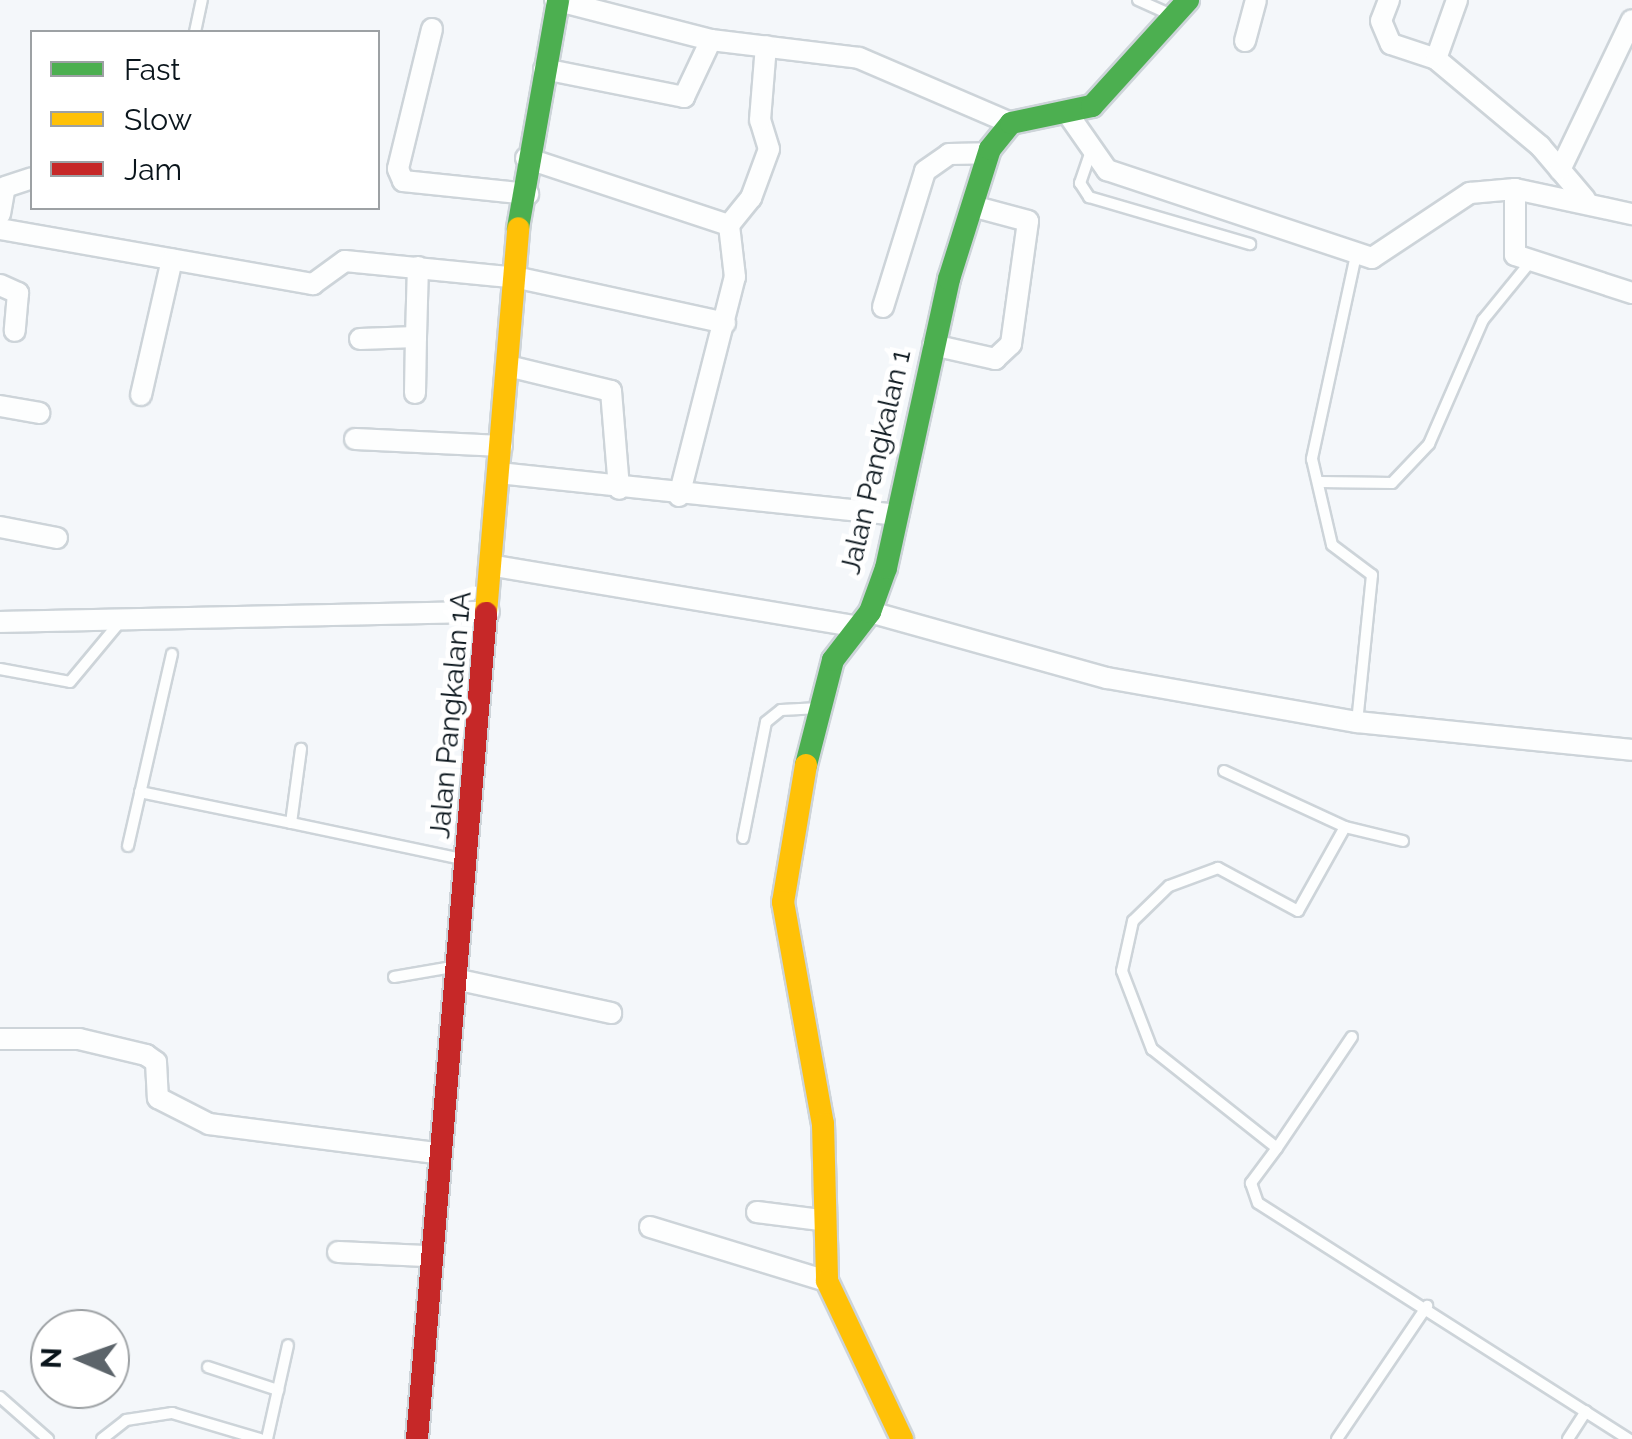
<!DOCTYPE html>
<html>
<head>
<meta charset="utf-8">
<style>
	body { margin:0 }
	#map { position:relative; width:1632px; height:1439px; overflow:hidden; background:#f4f7fa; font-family:Raleway,sans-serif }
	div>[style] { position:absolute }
	.roads { filter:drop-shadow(2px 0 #cdd4d9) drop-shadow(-2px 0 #cdd4d9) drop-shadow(0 2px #cdd4d9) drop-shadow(0 -2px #cdd4d9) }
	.lane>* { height:10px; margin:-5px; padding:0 5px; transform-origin:5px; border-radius:5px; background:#fdfefe }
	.street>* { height:20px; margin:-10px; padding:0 10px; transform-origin:10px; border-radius:10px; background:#fdfefe }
	.fast>* { height:22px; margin:-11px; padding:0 11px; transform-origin:11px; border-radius:11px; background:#4caf50 }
	.slow>* { height:22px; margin:-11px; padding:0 11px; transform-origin:11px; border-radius:11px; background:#ffc107 }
	.jam>* { height:22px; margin:-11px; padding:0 11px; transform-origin:11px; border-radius:11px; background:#c62828 }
	span { translate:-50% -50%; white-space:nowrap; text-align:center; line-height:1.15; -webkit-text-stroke:10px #fff; paint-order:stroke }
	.street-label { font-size:28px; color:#0a151c }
	.legend { position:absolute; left:30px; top:30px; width:350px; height:180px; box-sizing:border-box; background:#fff; border:2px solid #9da1a4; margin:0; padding:12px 18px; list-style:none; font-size:30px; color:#0a151c }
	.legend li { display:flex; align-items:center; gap:20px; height:50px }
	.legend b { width:50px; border:2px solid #9da1a4 }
	.north { position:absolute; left:30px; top:1309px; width:100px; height:100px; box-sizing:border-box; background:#fff; border:2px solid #9da1a4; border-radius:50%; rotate:272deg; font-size:28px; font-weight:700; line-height:40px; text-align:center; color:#0a151c }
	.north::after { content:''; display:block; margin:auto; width:35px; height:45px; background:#5c646a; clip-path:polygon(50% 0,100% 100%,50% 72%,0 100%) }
</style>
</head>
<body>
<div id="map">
	<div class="roads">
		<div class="lane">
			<i style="left:1138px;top:0;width:34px;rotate:24deg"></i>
			<i style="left:195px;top:32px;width:33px;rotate:-78deg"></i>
			<i style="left:1090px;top:154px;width:31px;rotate:109deg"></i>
			<i style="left:1080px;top:183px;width:17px;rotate:57deg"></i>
			<i style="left:1089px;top:197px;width:168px;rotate:16.3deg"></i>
			<i style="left:1356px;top:255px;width:209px;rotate:102.2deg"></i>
			<i style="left:1312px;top:459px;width:88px;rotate:76.9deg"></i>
			<i style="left:1332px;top:545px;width:50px;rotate:36.9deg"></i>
			<i style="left:1372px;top:575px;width:148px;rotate:95.8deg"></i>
			<i style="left:1320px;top:482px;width:72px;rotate:0.8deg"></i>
			<i style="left:1392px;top:483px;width:54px;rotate:-46.5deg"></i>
			<i style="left:1429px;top:444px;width:135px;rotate:-66.5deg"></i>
			<i style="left:1483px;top:320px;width:77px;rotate:-50.8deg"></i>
			<i style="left:0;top:669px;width:71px;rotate:10.5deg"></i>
			<i style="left:70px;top:682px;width:78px;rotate:-50.2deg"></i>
			<i style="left:1224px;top:771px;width:133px;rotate:24.8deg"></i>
			<i style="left:140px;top:792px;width:154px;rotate:11.6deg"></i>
			<i style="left:291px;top:823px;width:75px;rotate:-82.3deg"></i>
			<i style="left:291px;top:823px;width:175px;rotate:11.9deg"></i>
			<i style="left:743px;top:838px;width:118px;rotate:-78.8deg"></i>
			<i style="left:766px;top:722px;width:19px;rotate:-39deg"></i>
			<i style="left:781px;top:710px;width:39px;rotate:-3deg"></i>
			<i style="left:1403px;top:841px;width:60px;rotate:-166.4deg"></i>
			<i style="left:1345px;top:827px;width:96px;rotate:119.2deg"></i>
			<i style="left:1298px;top:911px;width:91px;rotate:-151.7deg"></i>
			<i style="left:1218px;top:868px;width:52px;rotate:159.8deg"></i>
			<i style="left:1169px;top:886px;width:50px;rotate:135.8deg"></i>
			<i style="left:1133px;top:921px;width:51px;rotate:102.4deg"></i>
			<i style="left:1122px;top:971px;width:84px;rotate:69deg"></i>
			<i style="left:1152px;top:1049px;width:159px;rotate:38.4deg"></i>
			<i style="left:1277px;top:1148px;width:44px;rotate:126.6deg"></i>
			<i style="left:1251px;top:1183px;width:21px;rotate:71deg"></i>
			<i style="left:1258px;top:1203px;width:440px;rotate:32.5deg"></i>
			<i style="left:128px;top:846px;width:197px;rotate:-77.1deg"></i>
			<i style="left:394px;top:977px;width:59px;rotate:-9.8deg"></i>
			<i style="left:1277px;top:1148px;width:134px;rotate:-56deg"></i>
			<i style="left:208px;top:1367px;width:74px;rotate:18.2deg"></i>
			<i style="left:0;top:1397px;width:64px;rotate:41.2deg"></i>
			<i style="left:102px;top:1439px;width:31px;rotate:-38deg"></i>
			<i style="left:126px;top:1420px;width:47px;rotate:-8.7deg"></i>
			<i style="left:172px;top:1413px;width:92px;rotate:16.5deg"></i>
			<i style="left:267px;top:1439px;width:96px;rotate:-77.4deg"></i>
			<i style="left:1337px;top:1439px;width:161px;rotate:-55.9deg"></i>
			<i style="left:1568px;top:1439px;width:33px;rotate:-57deg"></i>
		</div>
		<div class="street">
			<i style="left:555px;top:0;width:161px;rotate:14.4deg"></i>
			<i style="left:711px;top:40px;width:149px;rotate:6.9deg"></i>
			<i style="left:859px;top:58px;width:165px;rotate:23.2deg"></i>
			<i style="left:1389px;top:0;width:22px;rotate:111deg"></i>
			<i style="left:1381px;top:21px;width:25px;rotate:67deg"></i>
			<i style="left:1391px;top:44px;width:47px;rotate:18.4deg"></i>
			<i style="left:1436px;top:59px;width:136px;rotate:39.9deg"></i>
			<i style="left:1540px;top:146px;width:70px;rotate:49.7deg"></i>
			<i style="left:432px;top:29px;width:144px;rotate:103.7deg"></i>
			<i style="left:398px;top:169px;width:13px;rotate:67deg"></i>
			<i style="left:403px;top:181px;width:126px;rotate:5.9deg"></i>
			<i style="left:1245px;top:41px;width:42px;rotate:-75deg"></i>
			<i style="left:1436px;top:59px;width:63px;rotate:-70.4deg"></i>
			<i style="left:544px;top:69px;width:143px;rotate:11.3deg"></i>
			<i style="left:684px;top:97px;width:63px;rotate:-64.7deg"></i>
			<i style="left:1070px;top:117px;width:65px;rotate:55.1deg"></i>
			<i style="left:1107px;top:170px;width:279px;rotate:18.4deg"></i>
			<i style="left:1372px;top:258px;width:118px;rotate:-33.6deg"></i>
			<i style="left:1470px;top:193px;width:45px;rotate:-5.1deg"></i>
			<i style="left:1515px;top:189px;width:120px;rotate:12.1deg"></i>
			<i style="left:526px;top:158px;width:214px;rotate:18.3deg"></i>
			<i style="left:729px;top:225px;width:35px;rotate:-51deg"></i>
			<i style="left:751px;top:198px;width:52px;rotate:-69.8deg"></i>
			<i style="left:769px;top:149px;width:30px;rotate:-107deg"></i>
			<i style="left:760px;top:120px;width:74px;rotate:-85.4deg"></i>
			<i style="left:1560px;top:170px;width:166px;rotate:-64.4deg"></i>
			<i style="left:1515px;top:189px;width:66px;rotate:90deg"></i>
			<i style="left:1515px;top:255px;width:123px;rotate:18deg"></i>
			<i style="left:0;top:214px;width:27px;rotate:-80deg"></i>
			<i style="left:5px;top:187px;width:28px;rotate:-18deg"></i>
			<i style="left:0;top:229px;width:318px;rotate:10deg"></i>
			<i style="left:313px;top:284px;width:39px;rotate:-36deg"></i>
			<i style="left:345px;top:261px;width:175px;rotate:5.6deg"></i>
			<i style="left:519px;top:278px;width:211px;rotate:12.3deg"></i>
			<i style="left:0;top:285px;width:20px;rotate:24deg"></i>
			<i style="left:18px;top:293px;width:38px;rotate:95deg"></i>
			<i style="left:883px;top:307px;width:142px;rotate:-72.8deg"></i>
			<i style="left:925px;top:171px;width:29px;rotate:-35deg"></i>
			<i style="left:949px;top:154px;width:39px;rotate:-1deg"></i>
			<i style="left:360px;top:339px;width:56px;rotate:-2deg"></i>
			<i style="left:416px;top:337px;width:70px;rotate:-88.4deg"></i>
			<i style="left:933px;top:345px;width:64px;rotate:12.7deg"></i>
			<i style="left:995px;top:359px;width:22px;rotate:-43deg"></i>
			<i style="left:1011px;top:344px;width:124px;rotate:-82.1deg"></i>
			<i style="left:1028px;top:221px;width:58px;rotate:-165deg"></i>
			<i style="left:508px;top:366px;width:106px;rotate:13.6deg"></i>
			<i style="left:611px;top:391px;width:98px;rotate:85.3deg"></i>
			<i style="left:415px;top:393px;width:56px;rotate:-89deg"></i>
			<i style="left:141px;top:395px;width:139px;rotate:-77.1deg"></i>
			<i style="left:0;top:406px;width:40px;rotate:10deg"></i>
			<i style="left:355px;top:439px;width:147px;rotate:2.7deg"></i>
			<i style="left:499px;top:473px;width:401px;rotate:6deg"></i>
			<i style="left:679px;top:496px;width:226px;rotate:-75.7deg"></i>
			<i style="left:735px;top:277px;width:52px;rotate:-96.6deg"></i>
			<i style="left:0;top:527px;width:58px;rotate:10.9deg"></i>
			<i style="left:495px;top:566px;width:365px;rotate:9.5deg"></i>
			<i style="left:870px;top:612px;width:246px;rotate:15.6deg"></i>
			<i style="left:1107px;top:678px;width:254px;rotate:10deg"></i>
			<i style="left:1357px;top:722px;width:276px;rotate:5.8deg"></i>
			<i style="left:0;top:622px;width:489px;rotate:-1.2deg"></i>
			<i style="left:455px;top:979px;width:160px;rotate:12.3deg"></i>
			<i style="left:0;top:1039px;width:79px"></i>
			<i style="left:79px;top:1039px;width:69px;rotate:13.4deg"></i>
			<i style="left:146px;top:1055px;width:12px;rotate:35deg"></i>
			<i style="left:156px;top:1062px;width:36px;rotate:87deg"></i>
			<i style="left:158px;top:1098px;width:57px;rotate:27deg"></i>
			<i style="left:209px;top:1124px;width:228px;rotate:7.3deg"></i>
			<i style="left:757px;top:1212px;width:64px;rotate:7.2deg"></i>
			<i style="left:650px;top:1227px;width:185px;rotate:17deg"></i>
			<i style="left:338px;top:1252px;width:88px;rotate:2.6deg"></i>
		</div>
		<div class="fast">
			<i style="left:518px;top:228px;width:231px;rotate:-80deg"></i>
			<i style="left:806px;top:765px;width:108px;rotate:-75.6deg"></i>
			<i style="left:833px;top:660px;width:61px;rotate:-52.4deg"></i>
			<i style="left:870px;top:612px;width:47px;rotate:-70deg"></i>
			<i style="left:886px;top:568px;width:296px;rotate:-77.7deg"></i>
			<i style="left:949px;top:279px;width:136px;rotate:-72.5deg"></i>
			<i style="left:990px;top:149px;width:33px;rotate:-51deg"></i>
			<i style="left:1011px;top:123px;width:83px;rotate:-11.9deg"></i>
			<i style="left:1092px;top:106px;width:143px;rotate:-47.8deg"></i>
		</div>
		<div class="slow">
			<i style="left:486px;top:613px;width:386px;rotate:-85.2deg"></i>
			<i style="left:806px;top:765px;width:139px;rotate:99.5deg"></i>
			<i style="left:783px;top:902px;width:226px;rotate:79.8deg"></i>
			<i style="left:823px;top:1124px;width:157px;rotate:88.5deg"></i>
			<i style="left:827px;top:1281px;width:175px;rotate:64.6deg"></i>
		</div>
		<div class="jam">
			<i style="left:417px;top:1439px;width:829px;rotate:-85.22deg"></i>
		</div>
	</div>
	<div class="street-label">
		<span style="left:876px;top:462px;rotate:-77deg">Jalan Pangkalan 1</span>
		<span style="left:451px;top:715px;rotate:-85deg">Jalan Pangkalan 1A</span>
	</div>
	<ul class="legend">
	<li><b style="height:12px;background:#4caf50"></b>Fast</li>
	<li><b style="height:12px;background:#ffc107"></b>Slow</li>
	<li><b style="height:12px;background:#c62828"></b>Jam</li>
	</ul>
	<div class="north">N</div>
</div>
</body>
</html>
